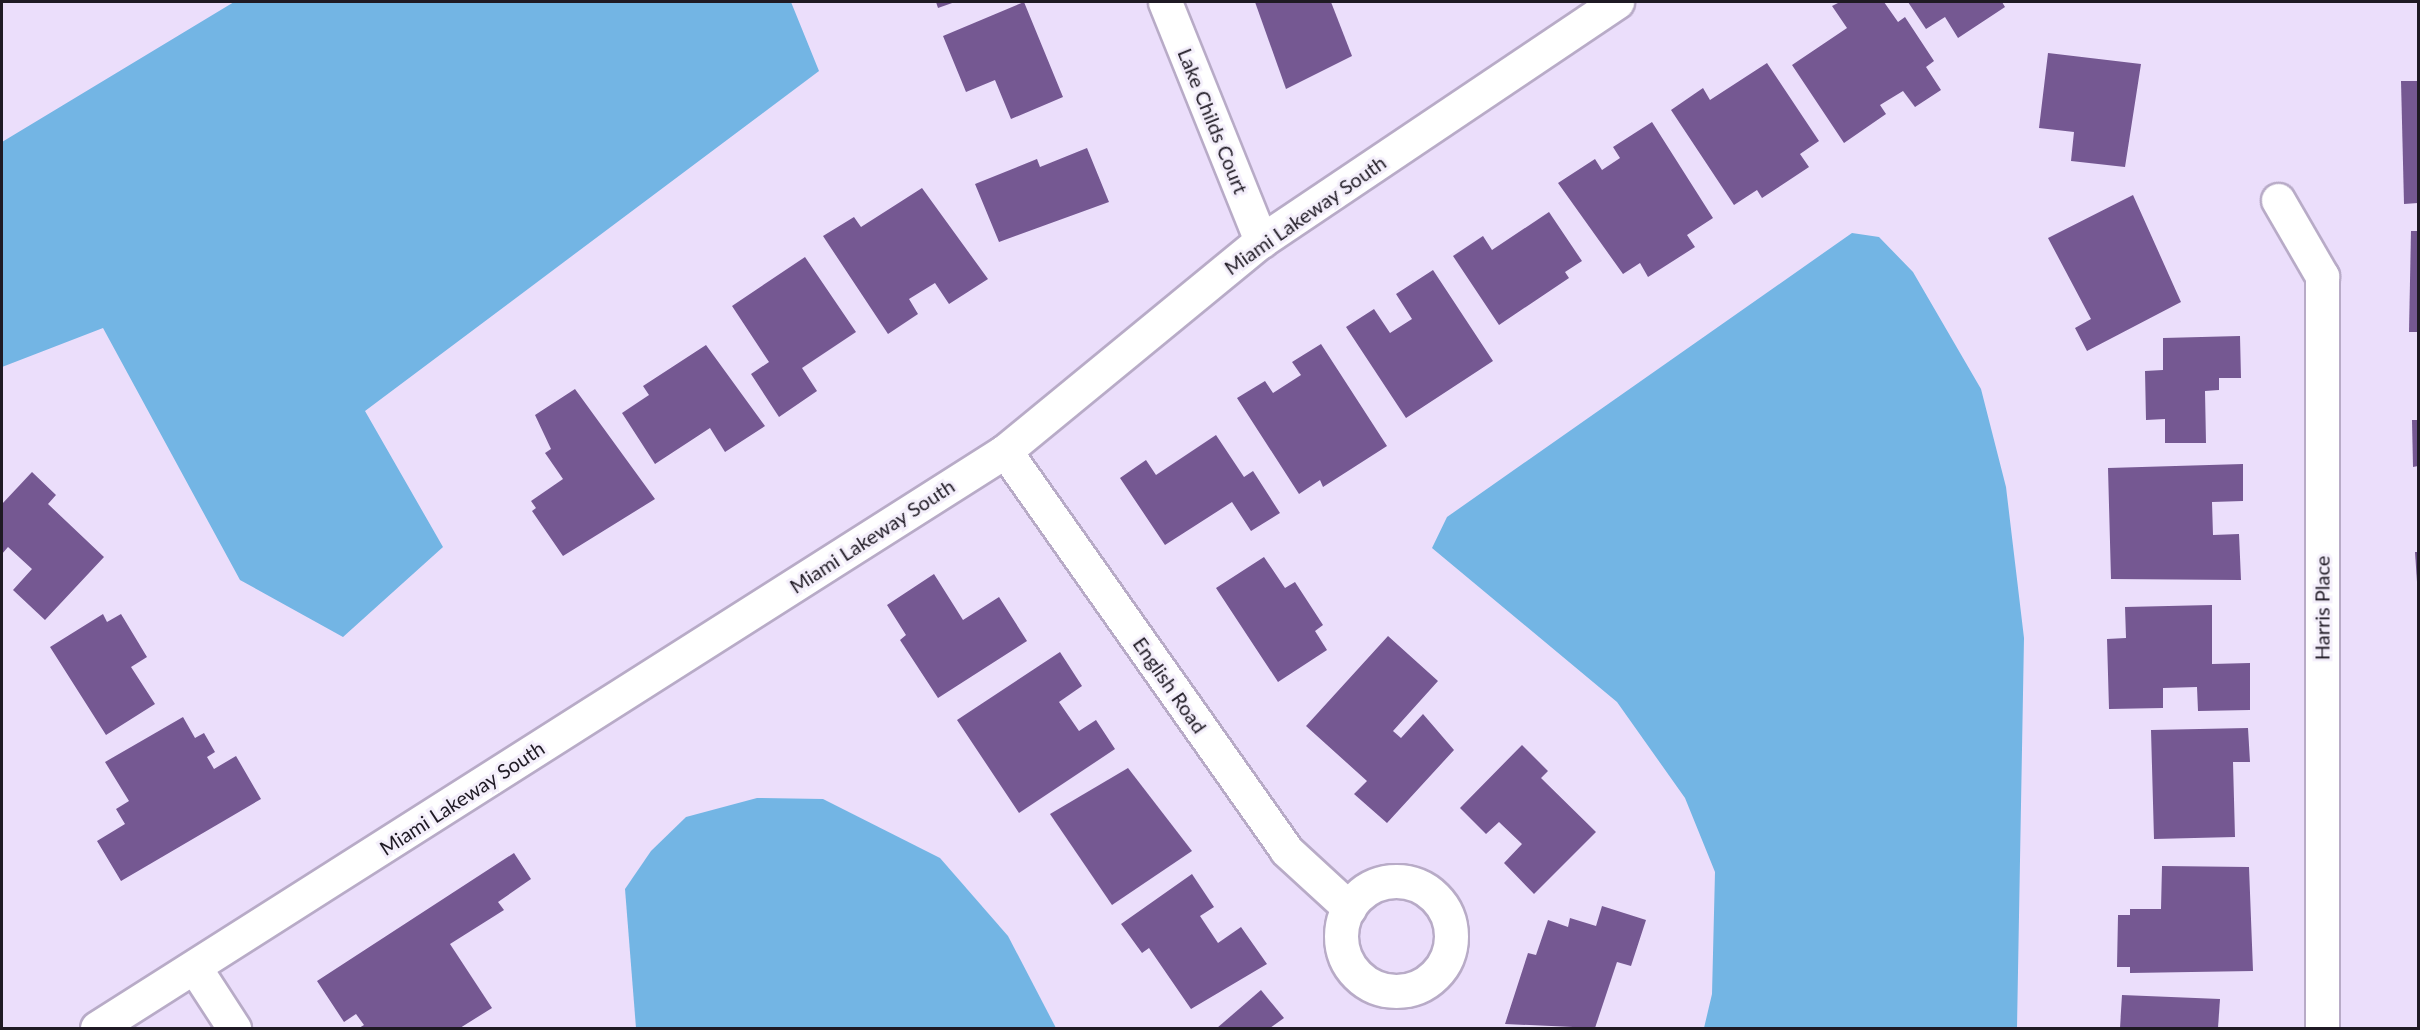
<!DOCTYPE html>
<html>
<head>
<meta charset="utf-8">
<style>
	body { margin:0 }
	#map { position:relative; width:2420px; height:1030px; overflow:hidden; background:#ebdefb; font-family:Lato,sans-serif }
	div>[style] { position:absolute }
	.water>* { inset:0; background:#73b5e4 }
	.building>* { inset:0; background:#755892 }
	.roads { filter:drop-shadow(2px 0 #b8abc7) drop-shadow(-2px 0 #b8abc7) drop-shadow(0 2px #b8abc7) drop-shadow(0 -2px #b8abc7) }
	.minor>* { height:33px; margin:-16.5px; padding:0 16.5px; transform-origin:16.5px; border-radius:16.5px; background:#fff }
	.minor>.ring { margin:-16.5px; padding:0; box-sizing:content-box; background:none; border:33px solid #fff; border-radius:50% }
	span { translate:-50% -50%; white-space:nowrap; text-align:center; line-height:1.15; -webkit-text-stroke:6px #f4effb; paint-order:stroke }
	.street-label { font-size:20px; color:#1f1a24 }
	.frame { position:absolute; inset:0; border:3px solid #1f1a24; pointer-events:none }
</style>
</head>
<body>
<div id="map">
	<div class="water">
		<i style="clip-path:polygon(234px 2px,791px 2px,819px 71px,365px 411px,443px 547px,343px 637px,240px 580px,103px 328px,2px 367px,2px 142px)"></i>
		<i style="clip-path:polygon(1852px 233px,1879px 237px,1913px 272px,1981px 389px,2006px 487px,2024px 638px,2017px 1028px,1704px 1028px,1712px 994px,1715px 872px,1685px 798px,1617px 702px,1432px 548px,1447px 517px)"></i>
		<i style="clip-path:polygon(757px 798px,823px 799px,940px 858px,1008px 936px,1056px 1028px,636px 1028px,625px 889px,651px 851px,686px 817px)"></i>
	</div>
	<div class="building">
		<i style="clip-path:polygon(936px 2px,955px 2px,938px 8px)"></i>
		<i style="clip-path:polygon(1024px 2px,1063px 97px,1011px 119px,995px 80px,966px 92px,943px 36px)"></i>
		<i style="clip-path:polygon(1255px 2px,1331px 2px,1352px 56px,1286px 89px)"></i>
		<i style="clip-path:polygon(1840px 2px,1884px 2px,1898px 22px,1905px 17px,1934px 61px,1926px 67px,1941px 90px,1915px 107px,1903px 91px,1880px 105px,1886px 114px,1844px 143px,1792px 65px,1847px 28px,1832px 6px)"></i>
		<i style="clip-path:polygon(1908px 2px,2002px 2px,2005px 7px,1958px 38px,1945px 17px,1926px 29px)"></i>
		<i style="clip-path:polygon(2048px 53px,2141px 64px,2125px 167px,2071px 161px,2074px 132px,2039px 128px)"></i>
		<i style="clip-path:polygon(1767px 63px,1819px 141px,1800px 154px,1809px 167px,1762px 198px,1757px 190px,1734px 205px,1671px 110px,1703px 88px,1710px 100px)"></i>
		<i style="clip-path:polygon(2401px 81px,2418px 81px,2418px 203px,2404px 204px)"></i>
		<i style="clip-path:polygon(1652px 122px,1713px 218px,1687px 235px,1695px 247px,1648px 277px,1640px 263px,1623px 274px,1558px 183px,1595px 159px,1602px 170px,1620px 158px,1613px 147px)"></i>
		<i style="clip-path:polygon(1087px 148px,1109px 202px,999px 242px,975px 184px,1037px 159px,1040px 167px)"></i>
		<i style="clip-path:polygon(922px 188px,988px 279px,949px 304px,935px 283px,909px 299px,918px 314px,888px 334px,823px 236px,854px 217px,861px 227px)"></i>
		<i style="clip-path:polygon(2133px 195px,2181px 302px,2087px 351px,2075px 328px,2091px 319px,2048px 238px)"></i>
		<i style="clip-path:polygon(1549px 212px,1582px 261px,1565px 272px,1569px 278px,1499px 325px,1453px 256px,1483px 236px,1492px 250px)"></i>
		<i style="clip-path:polygon(2411px 231px,2418px 231px,2418px 332px,2409px 332px)"></i>
		<i style="clip-path:polygon(805px 257px,856px 332px,802px 368px,817px 391px,779px 417px,751px 374px,769px 362px,732px 306px)"></i>
		<i style="clip-path:polygon(1433px 270px,1493px 361px,1406px 418px,1346px 327px,1374px 309px,1390px 333px,1412px 319px,1396px 294px)"></i>
		<i style="clip-path:polygon(2240px 336px,2241px 378px,2219px 378px,2219px 390px,2205px 391px,2206px 443px,2165px 443px,2165px 419px,2146px 420px,2145px 371px,2163px 370px,2163px 338px)"></i>
		<i style="clip-path:polygon(1321px 344px,1387px 446px,1323px 487px,1320px 480px,1299px 494px,1237px 398px,1265px 381px,1273px 393px,1301px 375px,1292px 362px)"></i>
		<i style="clip-path:polygon(706px 345px,765px 426px,725px 452px,710px 428px,655px 464px,622px 413px,649px 395px,643px 386px)"></i>
		<i style="clip-path:polygon(575px 389px,655px 499px,563px 556px,532px 511px,536px 508px,531px 501px,563px 479px,545px 453px,551px 449px,535px 415px)"></i>
		<i style="clip-path:polygon(2412px 420px,2418px 420px,2418px 466px,2413px 467px)"></i>
		<i style="clip-path:polygon(1216px 435px,1244px 477px,1253px 471px,1280px 513px,1251px 531px,1232px 502px,1165px 545px,1120px 478px,1146px 460px,1156px 475px)"></i>
		<i style="clip-path:polygon(2243px 464px,2243px 501px,2212px 502px,2213px 535px,2239px 534px,2241px 580px,2111px 579px,2108px 468px)"></i>
		<i style="clip-path:polygon(32px 472px,56px 495px,48px 504px,104px 557px,45px 620px,13px 590px,32px 569px,8px 547px,2px 554px,2px 504px)"></i>
		<i style="clip-path:polygon(2415px 552px,2418px 552px,2418px 582px,2417px 582px)"></i>
		<i style="clip-path:polygon(1264px 557px,1285px 588px,1295px 582px,1323px 625px,1315px 631px,1327px 650px,1278px 682px,1216px 588px)"></i>
		<i style="clip-path:polygon(934px 574px,963px 620px,999px 597px,1027px 641px,938px 698px,900px 640px,906px 635px,887px 605px)"></i>
		<i style="clip-path:polygon(2212px 605px,2212px 664px,2250px 663px,2250px 710px,2198px 711px,2197px 687px,2163px 688px,2163px 708px,2109px 709px,2107px 639px,2126px 638px,2125px 607px)"></i>
		<i style="clip-path:polygon(103px 614px,107px 622px,121px 614px,147px 657px,131px 667px,155px 704px,106px 735px,50px 647px)"></i>
		<i style="clip-path:polygon(1388px 636px,1438px 681px,1393px 731px,1401px 738px,1423px 714px,1454px 750px,1387px 823px,1354px 794px,1367px 781px,1306px 726px)"></i>
		<i style="clip-path:polygon(1060px 652px,1082px 686px,1059px 702px,1079px 731px,1096px 720px,1115px 749px,1019px 813px,957px 720px)"></i>
		<i style="clip-path:polygon(183px 717px,195px 738px,204px 733px,215px 752px,207px 757px,214px 769px,236px 756px,261px 799px,121px 881px,97px 841px,125px 824px,116px 809px,129px 801px,105px 762px)"></i>
		<i style="clip-path:polygon(2248px 728px,2250px 762px,2233px 762px,2235px 837px,2154px 839px,2151px 730px)"></i>
		<i style="clip-path:polygon(1522px 745px,1548px 771px,1541px 778px,1596px 832px,1534px 894px,1504px 863px,1522px 844px,1499px 822px,1486px 834px,1460px 808px)"></i>
		<i style="clip-path:polygon(1128px 768px,1192px 851px,1112px 905px,1050px 814px)"></i>
		<i style="clip-path:polygon(514px 853px,531px 879px,498px 902px,504px 910px,450px 944px,492px 1008px,460px 1028px,359px 1028px,364px 1025px,356px 1014px,344px 1022px,317px 981px)"></i>
		<i style="clip-path:polygon(2162px 866px,2249px 867px,2253px 971px,2130px 973px,2130px 967px,2117px 967px,2118px 915px,2130px 915px,2130px 909px,2161px 909px)"></i>
		<i style="clip-path:polygon(1192px 874px,1214px 907px,1200px 916px,1218px 943px,1241px 927px,1267px 964px,1191px 1009px,1149px 948px,1142px 953px,1121px 924px)"></i>
		<i style="clip-path:polygon(1602px 906px,1646px 920px,1631px 966px,1617px 962px,1595px 1028px,1505px 1024px,1528px 953px,1536px 955px,1548px 920px,1568px 927px,1570px 918px,1596px 926px)"></i>
		<i style="clip-path:polygon(1261px 990px,1284px 1018px,1270px 1028px,1217px 1028px)"></i>
		<i style="clip-path:polygon(2122px 995px,2220px 999px,2218px 1028px,2120px 1028px)"></i>
	</div>
	<div class="roads">
		<div class="minor">
			<i style="left:1165px;top:2px;width:258px;rotate:68.1deg"></i>
			<i style="left:2278px;top:200px;width:88px;rotate:59.9deg"></i>
			<i style="left:2322px;top:276px;width:752px;rotate:90deg"></i>
			<i style="left:1005px;top:451px;width:488px;rotate:54.8deg"></i>
			<i style="left:1286px;top:850px;width:86px;rotate:42.6deg"></i>
			<i class="ring" style="left:1341px;top:881px;width:77px;height:77px"></i>
			<i style="left:195px;top:968px;width:72px;rotate:57deg"></i>
			<i style="left:97px;top:1028px;width:1076px;rotate:-32.43deg"></i>
			<i style="left:1005px;top:451px;width:331px;rotate:-39.4deg"></i>
			<i style="left:1261px;top:241px;width:429px;rotate:-33.9deg"></i>
		</div>
	</div>
	<div class="street-label">
		<span style="left:1213px;top:121px;rotate:68deg">Lake Childs Court</span>
		<span style="left:1305px;top:215px;rotate:-35deg">Miami Lakeway South</span>
		<span style="left:872px;top:536px;rotate:-33deg">Miami Lakeway South</span>
		<span style="left:2322px;top:608px;rotate:-90deg">Harris Place</span>
		<span style="left:1170px;top:685px;rotate:55deg">English Road</span>
		<span style="left:462px;top:798px;rotate:-33deg">Miami Lakeway South</span>
	</div>
	<div class="frame"></div>
</div>
</body>
</html>
